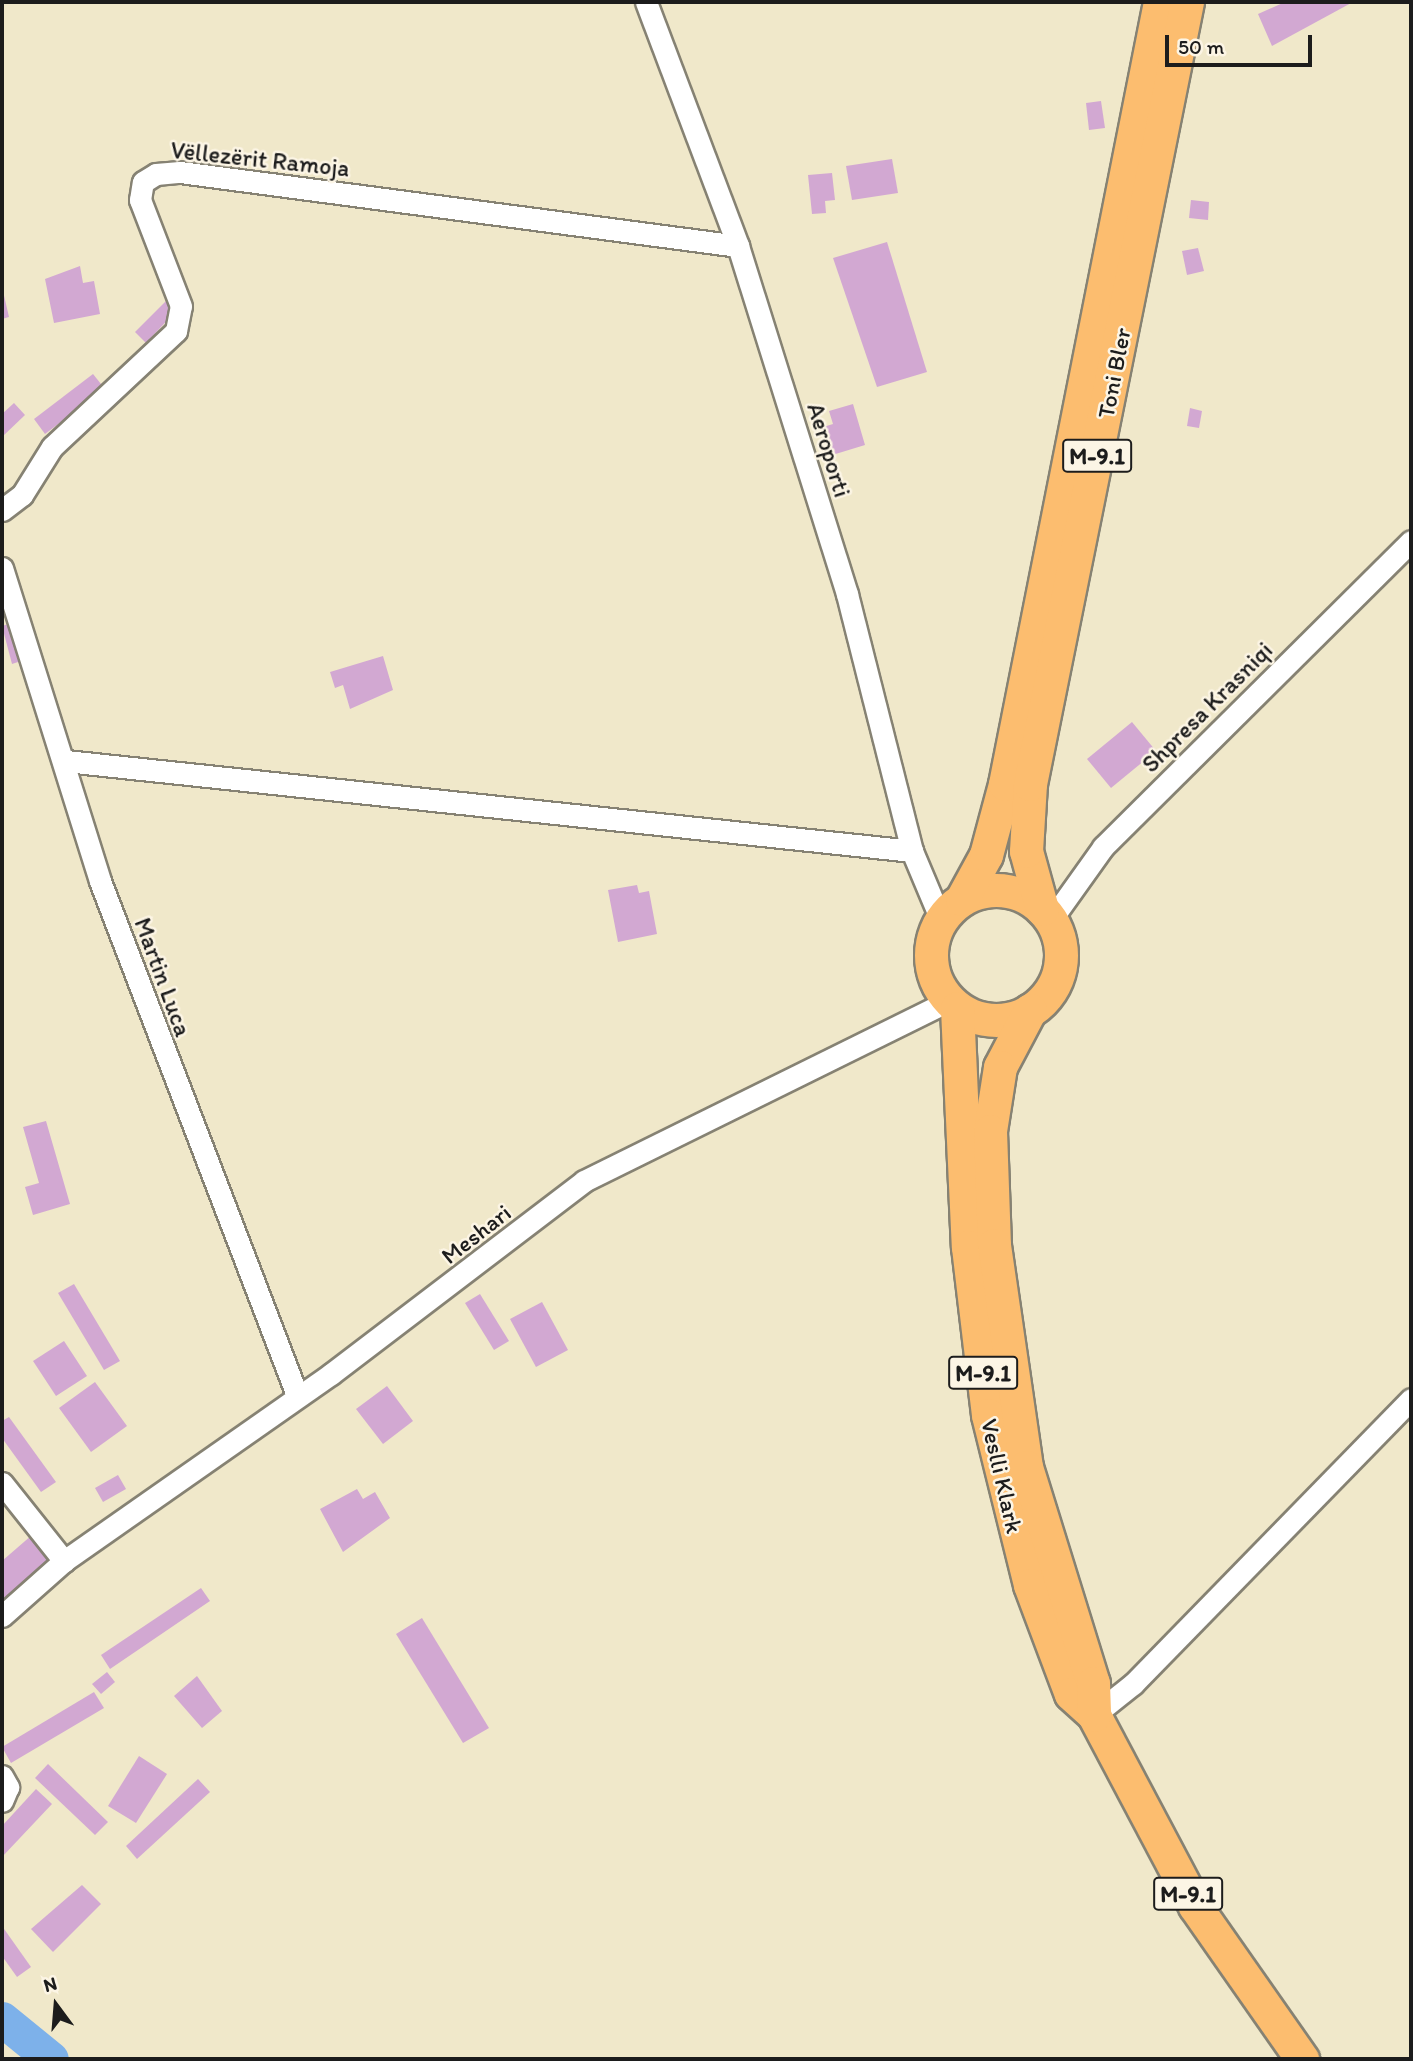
<!DOCTYPE html>
<html>
<head>
<meta charset="utf-8">
<style>
	body { margin:0 }
	#map { position:relative; width:1413px; height:2061px; overflow:hidden; background:#f0e8ca; font-family:Itim,sans-serif }
	div>[style] { position:absolute }
	.river>* { height:35px; margin:-17.5px; padding:0 17.5px; transform-origin:17.5px; border-radius:17.5px; background:#7db1ea }
	.building>* { inset:0; background:#d2a8d2 }
	.roads { filter:drop-shadow(2px 0 #868273) drop-shadow(-2px 0 #868273) drop-shadow(0 2px #868273) drop-shadow(0 -2px #868273) }
	.minor>* { height:21px; margin:-10.5px; padding:0 10.5px; transform-origin:10.5px; border-radius:10.5px; background:#fff }
	.primary>* { height:33px; margin:-16.5px; padding:0 16.5px; transform-origin:16.5px; border-radius:16.5px; background:#fcbd6f }
	.primary>.ring { margin:-16.5px; padding:0; box-sizing:content-box; background:none; border:33px solid #fcbd6f; border-radius:50% }
	span { translate:-50% -50%; white-space:nowrap; text-align:center; line-height:1.15; -webkit-text-stroke:5px #fcf5e5; paint-order:stroke }
	.shield-label span { padding:2px 5px; background:#fcf5e5; border:2px solid; border-radius:5px; -webkit-text-stroke-width:0 }
	.shield-label { font-size:23px; color:#1c1c1c; font-weight:700 }
	.street-label { font-size:24px; color:#1c1c1c }
	.frame { position:absolute; inset:0; border:4px solid #1c1c1c; pointer-events:none }
	.north { position:absolute; left:21px; top:1970px; width:70px; height:70px; -webkit-text-stroke:5px #fcf5e5; paint-order:stroke; rotate:344deg; font-size:19px; font-weight:700; line-height:28px; text-align:center; color:#1c1c1c }
	.north::after { content:''; display:block; margin:auto; width:24px; height:32px; background:#1c1c1c; clip-path:polygon(50% 0,100% 100%,50% 72%,0 100%) }
	.scale { position:absolute; left:1165px; top:35px; width:147px; height:32px; box-sizing:border-box; border:4px solid #1c1c1c; border-top:0; padding-left:9px; font-size:21px; line-height:24px; white-space:nowrap; color:#1c1c1c; -webkit-text-stroke:5px #fcf5e5; paint-order:stroke }
</style>
</head>
<body>
<div id="map">
	<div class="river">
		<i style="left:2px;top:2019px;width:63px;rotate:39.2deg"></i>
	</div>
	<div class="building">
		<i style="clip-path:polygon(1285px 2px,1353px 2px,1272px 46px,1258px 14px)"></i>
		<i style="clip-path:polygon(1101px 101px,1105px 128px,1089px 130px,1086px 103px)"></i>
		<i style="clip-path:polygon(892px 159px,898px 193px,852px 200px,846px 166px)"></i>
		<i style="clip-path:polygon(832px 173px,835px 200px,825px 201px,826px 213px,812px 214px,808px 175px)"></i>
		<i style="clip-path:polygon(1191px 200px,1209px 202px,1208px 220px,1189px 218px)"></i>
		<i style="clip-path:polygon(887px 242px,927px 372px,877px 387px,833px 258px)"></i>
		<i style="clip-path:polygon(1198px 248px,1204px 271px,1187px 275px,1182px 251px)"></i>
		<i style="clip-path:polygon(80px 266px,83px 283px,94px 281px,100px 314px,54px 323px,45px 279px)"></i>
		<i style="clip-path:polygon(3px 291px,9px 317px,2px 319px,2px 292px)"></i>
		<i style="clip-path:polygon(167px 300px,177px 310px,146px 343px,135px 332px)"></i>
		<i style="clip-path:polygon(93px 374px,105px 389px,45px 434px,34px 419px)"></i>
		<i style="clip-path:polygon(14px 403px,25px 415px,2px 437px,2px 414px)"></i>
		<i style="clip-path:polygon(853px 404px,865px 445px,829px 456px,820px 428px,833px 424px,829px 411px)"></i>
		<i style="clip-path:polygon(1190px 408px,1202px 411px,1199px 428px,1187px 426px)"></i>
		<i style="clip-path:polygon(15px 622px,27px 659px,12px 664px,2px 626px)"></i>
		<i style="clip-path:polygon(383px 656px,393px 690px,350px 709px,343px 685px,335px 688px,330px 672px)"></i>
		<i style="clip-path:polygon(1132px 722px,1156px 751px,1111px 788px,1087px 759px)"></i>
		<i style="clip-path:polygon(637px 885px,639px 893px,649px 891px,657px 934px,618px 942px,608px 890px)"></i>
		<i style="clip-path:polygon(46px 1121px,70px 1204px,33px 1215px,25px 1187px,39px 1183px,23px 1127px)"></i>
		<i style="clip-path:polygon(74px 1284px,120px 1361px,104px 1370px,58px 1293px)"></i>
		<i style="clip-path:polygon(480px 1294px,509px 1341px,494px 1350px,465px 1303px)"></i>
		<i style="clip-path:polygon(542px 1302px,568px 1350px,536px 1367px,510px 1319px)"></i>
		<i style="clip-path:polygon(64px 1341px,87px 1376px,56px 1396px,33px 1361px)"></i>
		<i style="clip-path:polygon(95px 1382px,127px 1426px,91px 1452px,59px 1408px)"></i>
		<i style="clip-path:polygon(387px 1386px,413px 1421px,383px 1444px,356px 1409px)"></i>
		<i style="clip-path:polygon(9px 1417px,56px 1482px,41px 1492px,2px 1438px,2px 1421px)"></i>
		<i style="clip-path:polygon(118px 1475px,126px 1489px,103px 1502px,95px 1488px)"></i>
		<i style="clip-path:polygon(357px 1489px,363px 1499px,375px 1492px,390px 1518px,343px 1552px,320px 1509px)"></i>
		<i style="clip-path:polygon(32px 1535px,52px 1559px,2px 1600px,2px 1561px)"></i>
		<i style="clip-path:polygon(201px 1588px,210px 1601px,110px 1669px,101px 1655px)"></i>
		<i style="clip-path:polygon(422px 1618px,489px 1728px,463px 1743px,396px 1634px)"></i>
		<i style="clip-path:polygon(107px 1672px,115px 1682px,101px 1694px,92px 1684px)"></i>
		<i style="clip-path:polygon(197px 1676px,222px 1711px,202px 1728px,174px 1696px)"></i>
		<i style="clip-path:polygon(94px 1692px,104px 1708px,11px 1763px,2px 1747px)"></i>
		<i style="clip-path:polygon(139px 1756px,167px 1774px,136px 1823px,108px 1806px)"></i>
		<i style="clip-path:polygon(48px 1764px,108px 1822px,95px 1835px,35px 1778px)"></i>
		<i style="clip-path:polygon(198px 1779px,210px 1792px,137px 1859px,126px 1846px)"></i>
		<i style="clip-path:polygon(36px 1789px,52px 1804px,2px 1857px,2px 1826px)"></i>
		<i style="clip-path:polygon(82px 1885px,101px 1904px,53px 1952px,31px 1929px)"></i>
		<i style="clip-path:polygon(2px 1926px,31px 1967px,17px 1977px,2px 1956px)"></i>
	</div>
	<div class="roads">
		<div class="minor">
			<i style="left:646px;top:2px;width:261px;rotate:69.3deg"></i>
			<i style="left:738px;top:246px;width:365px;rotate:72.6deg"></i>
			<i style="left:847px;top:594px;width:265px;rotate:75.8deg"></i>
			<i style="left:912px;top:851px;width:75px;rotate:67.2deg"></i>
			<i style="left:2px;top:510px;width:25px;rotate:-37deg"></i>
			<i style="left:22px;top:495px;width:57px;rotate:-58deg"></i>
			<i style="left:52px;top:447px;width:170px;rotate:-43.1deg"></i>
			<i style="left:176px;top:331px;width:25px;rotate:-79deg"></i>
			<i style="left:181px;top:306px;width:114px;rotate:-111.1deg"></i>
			<i style="left:140px;top:200px;width:18px;rotate:-81deg"></i>
			<i style="left:143px;top:182px;width:15px;rotate:-32deg"></i>
			<i style="left:156px;top:174px;width:24px;rotate:-5deg"></i>
			<i style="left:180px;top:172px;width:563px;rotate:7.55deg"></i>
			<i style="left:2px;top:568px;width:328px;rotate:72.6deg"></i>
			<i style="left:100px;top:881px;width:550px;rotate:69.03deg"></i>
			<i style="left:66px;top:761px;width:851px;rotate:6.07deg"></i>
			<i style="left:1051px;top:920px;width:90px;rotate:-54.5deg"></i>
			<i style="left:1103px;top:847px;width:434px;rotate:-44.8deg"></i>
			<i style="left:2px;top:1483px;width:100px;rotate:51.5deg"></i>
			<i style="left:2px;top:1616px;width:83px;rotate:-41.6deg"></i>
			<i style="left:64px;top:1561px;width:326px;rotate:-35deg"></i>
			<i style="left:331px;top:1374px;width:318px;rotate:-37.3deg"></i>
			<i style="left:584px;top:1181px;width:408px;rotate:-26.3deg"></i>
			<i style="left:1094px;top:1715px;width:50px;rotate:-38.5deg"></i>
			<i style="left:1133px;top:1684px;width:398px;rotate:-45.7deg"></i>
			<i style="left:2px;top:1776px;width:13px;rotate:61deg"></i>
			<i style="left:8px;top:1787px;width:15px;rotate:113deg"></i>
		</div>
		<div class="primary">
			<i class="ring" style="left:931px;top:890px;width:97px;height:97px"></i>
			<i style="left:962px;top:899px;width:50px;rotate:-61.4deg"></i>
			<i style="left:986px;top:855px;width:73px;rotate:-75deg"></i>
			<i style="left:1005px;top:784px;width:797px;rotate:-78.79deg"></i>
			<i style="left:1042px;top:909px;width:60px;rotate:-105.4deg"></i>
			<i style="left:1026px;top:851px;width:67px;rotate:-86.6deg"></i>
			<i style="left:1030px;top:784px;width:798px;rotate:-78.65deg"></i>
			<i style="left:957px;top:1008px;width:239px;rotate:87.4deg"></i>
			<i style="left:968px;top:1247px;width:169px;rotate:83.2deg"></i>
			<i style="left:988px;top:1415px;width:175px;rotate:76.1deg"></i>
			<i style="left:1030px;top:1585px;width:116px;rotate:69.4deg"></i>
			<i style="left:1071px;top:1694px;width:31px;rotate:42deg"></i>
			<i style="left:1094px;top:1715px;width:216px;rotate:62.1deg"></i>
			<i style="left:1195px;top:1906px;width:187px;rotate:55deg"></i>
			<i style="left:1030px;top:1010px;width:64px;rotate:117.8deg"></i>
			<i style="left:1000px;top:1067px;width:65px;rotate:98.9deg"></i>
			<i style="left:990px;top:1131px;width:114px;rotate:88deg"></i>
			<i style="left:994px;top:1245px;width:224px;rotate:81.8deg"></i>
			<i style="left:1026px;top:1467px;width:226px;rotate:72.8deg"></i>
			<i style="left:1093px;top:1683px;width:32px;rotate:88deg"></i>
		</div>
	</div>
	<div class="shield-label">
		<span style="left:1097px;top:456px">M-9.1</span>
		<span style="left:983px;top:1373px">M-9.1</span>
		<span style="left:1188px;top:1894px">M-9.1</span>
	</div>
	<div class="street-label">
		<span style="left:260px;top:159px;rotate:6deg">Vëllezërit Ramoja</span>
		<span style="left:1114px;top:373px;rotate:-79deg">Toni Bler</span>
		<span style="left:829px;top:450px;rotate:73deg">Aeroporti</span>
		<span style="left:1207px;top:707px;rotate:-45deg">Shpresa Krasniqi</span>
		<span style="left:163px;top:977px;rotate:70deg">Martin Luca</span>
		<span style="left:476px;top:1234px;rotate:-38deg">Meshari</span>
		<span style="left:1002px;top:1476px;rotate:77deg">Veslli Klark</span>
	</div>
	<div class="frame"></div>
	<div class="north">N</div>
	<div class="scale">50 m</div>
</div>
</body>
</html>
